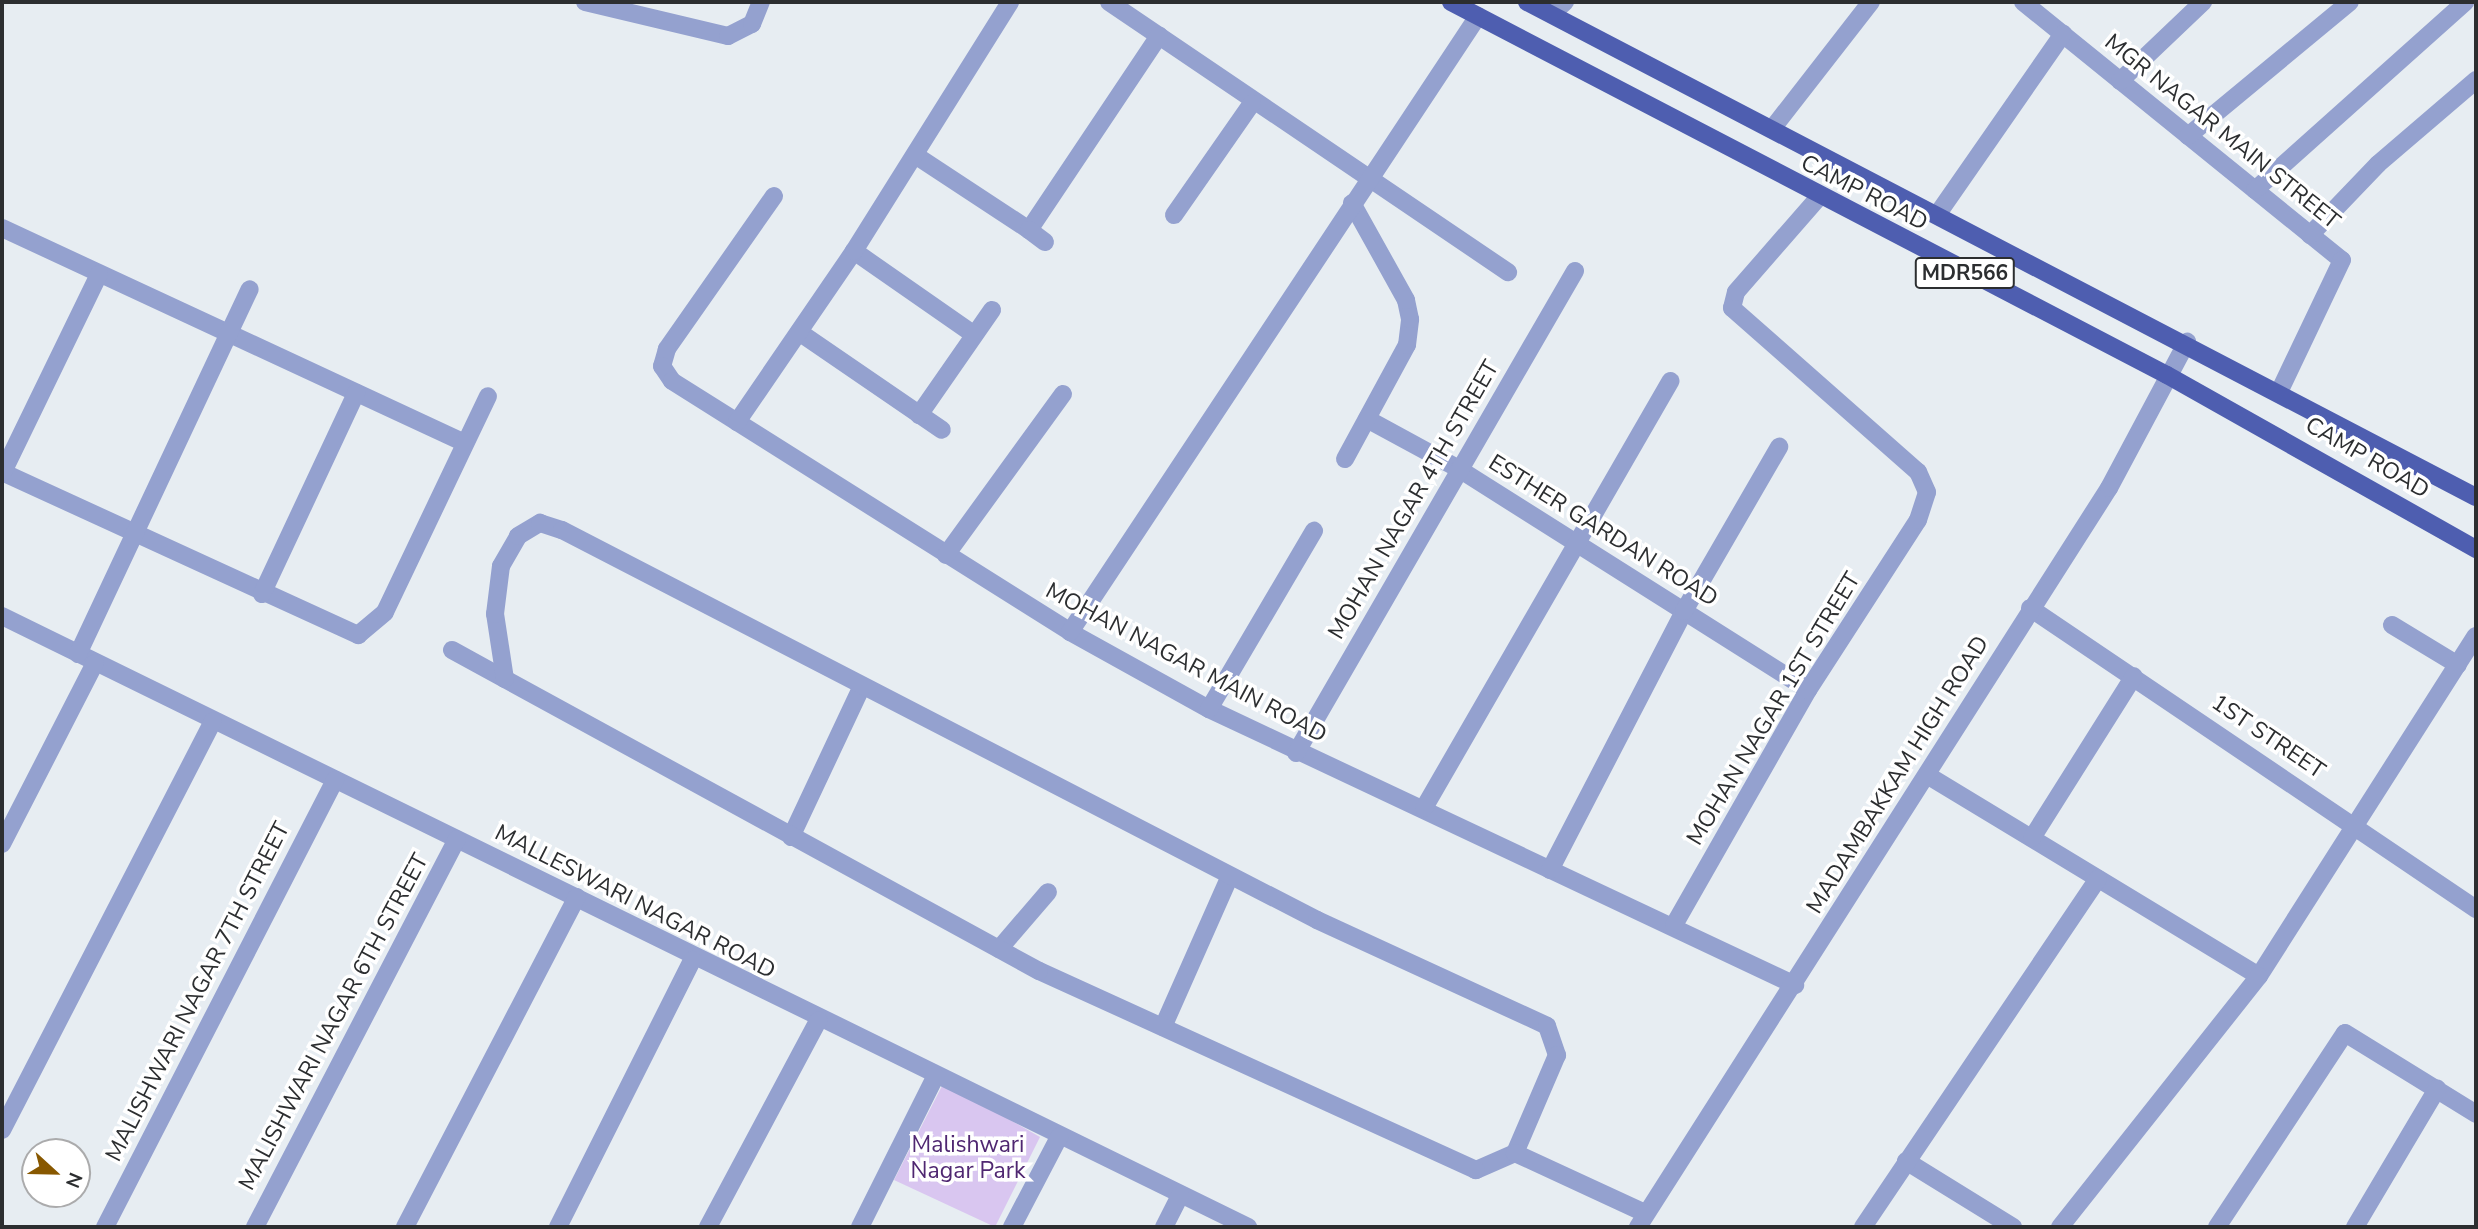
<!DOCTYPE html>
<html>
<head>
<meta charset="utf-8">
<style>
	body { margin:0 }
	#map { position:relative; width:2478px; height:1229px; overflow:hidden; background:#e7edf2; font-family:"Nunito Sans",sans-serif }
	div>[style] { position:absolute }
	.green>* { inset:0; background:#d9c6f0 }
	.minor>* { height:18px; margin:-9px; padding:0 9px; transform-origin:9px; border-radius:9px; background:#94a1cf }
	.major>* { height:18px; margin:-9px; padding:0 9px; transform-origin:9px; border-radius:9px; background:#4e5eb0 }
	span { translate:-50% -50%; white-space:nowrap; text-align:center; line-height:1.15; -webkit-text-stroke:7px #fff; paint-order:stroke }
	.shield-label span { padding:2px 5px; background:#fff; border:2px solid; border-radius:5px; -webkit-text-stroke-width:0 }
	.shield-label { font-size:21px; color:#2c2e30; font-weight:700 }
	.street-label { font-size:23px; color:#2c2e30 }
	.park-label { font-size:23px; color:#4f2771 }
	.frame { position:absolute; inset:0; border:4px solid #2c2e30; pointer-events:none }
	.north { position:absolute; left:21px; top:1138px; width:70px; height:70px; box-sizing:border-box; background:#fff; border:2px solid #ababac; border-radius:50%; rotate:112deg; font-size:19px; font-weight:700; line-height:28px; text-align:center; color:#2c2e30 }
	.north::after { content:''; display:block; margin:auto; width:24px; height:32px; background:#885800; clip-path:polygon(50% 0,100% 100%,50% 72%,0 100%) }
</style>
</head>
<body>
<div id="map">
	<div class="green">
		<i style="clip-path:polygon(944px 1082px,1040px 1137px,995px 1227px,894px 1180px)"></i>
	</div>
	<div class="minor">
		<i style="left:585px;top:2px;width:147px;rotate:13.4deg"></i>
		<i style="left:728px;top:36px;width:27px;rotate:-27deg"></i>
		<i style="left:752px;top:24px;width:24px;rotate:-68deg"></i>
		<i style="left:1109px;top:2px;width:482px;rotate:34.1deg"></i>
		<i style="left:2023px;top:2px;width:410px;rotate:39deg"></i>
		<i style="left:2342px;top:260px;width:146px;rotate:115.5deg"></i>
		<i style="left:1552px;top:14px;width:18px;rotate:-43deg"></i>
		<i style="left:2120px;top:81px;width:115px;rotate:-43.6deg"></i>
		<i style="left:1772px;top:129px;width:161px;rotate:-52.1deg"></i>
		<i style="left:2188px;top:136px;width:210px;rotate:-39.6deg"></i>
		<i style="left:915px;top:155px;width:136px;rotate:33.3deg"></i>
		<i style="left:1029px;top:230px;width:234px;rotate:-56.2deg"></i>
		<i style="left:2255px;top:190px;width:282px;rotate:-41.8deg"></i>
		<i style="left:774px;top:196px;width:187px;rotate:125deg"></i>
		<i style="left:667px;top:349px;width:18px;rotate:106deg"></i>
		<i style="left:662px;top:366px;width:18px;rotate:56deg"></i>
		<i style="left:672px;top:381px;width:471px;rotate:32.2deg"></i>
		<i style="left:1070px;top:632px;width:159px;rotate:29deg"></i>
		<i style="left:1209px;top:709px;width:648px;rotate:25.22deg"></i>
		<i style="left:1174px;top:215px;width:136px;rotate:-55.1deg"></i>
		<i style="left:1937px;top:215px;width:221px;rotate:-55.2deg"></i>
		<i style="left:2px;top:228px;width:510px;rotate:24.91deg"></i>
		<i style="left:1029px;top:230px;width:20px;rotate:37deg"></i>
		<i style="left:2310px;top:235px;width:98px;rotate:-46.2deg"></i>
		<i style="left:2378px;top:164px;width:129px;rotate:-40.6deg"></i>
		<i style="left:854px;top:251px;width:145px;rotate:34.9deg"></i>
		<i style="left:799px;top:332px;width:173px;rotate:34.4deg"></i>
		<i style="left:919px;top:415px;width:128px;rotate:-55.2deg"></i>
		<i style="left:1367px;top:419px;width:105px;rotate:28.5deg"></i>
		<i style="left:1459px;top:469px;width:413px;rotate:32.3deg"></i>
		<i style="left:737px;top:422px;width:207px;rotate:-55.6deg"></i>
		<i style="left:854px;top:251px;width:294px;rotate:-57.9deg"></i>
		<i style="left:1345px;top:459px;width:130px;rotate:-61.5deg"></i>
		<i style="left:1407px;top:345px;width:26px;rotate:-83deg"></i>
		<i style="left:1410px;top:319px;width:19px;rotate:-102deg"></i>
		<i style="left:1406px;top:300px;width:111px;rotate:-119.1deg"></i>
		<i style="left:2px;top:472px;width:392px;rotate:24.6deg"></i>
		<i style="left:358px;top:635px;width:35px;rotate:-40deg"></i>
		<i style="left:385px;top:612px;width:239px;rotate:-64.5deg"></i>
		<i style="left:3px;top:472px;width:220px;rotate:-64.1deg"></i>
		<i style="left:946px;top:555px;width:199px;rotate:-54deg"></i>
		<i style="left:262px;top:594px;width:222px;rotate:-64.9deg"></i>
		<i style="left:2030px;top:608px;width:538px;rotate:34.01deg"></i>
		<i style="left:2px;top:616px;width:1388px;rotate:26.12deg"></i>
		<i style="left:2392px;top:625px;width:77px;rotate:31.2deg"></i>
		<i style="left:1070px;top:632px;width:739px;rotate:-56.48deg"></i>
		<i style="left:452px;top:650px;width:60px;rotate:28.7deg"></i>
		<i style="left:78px;top:654px;width:403px;rotate:-64.8deg"></i>
		<i style="left:1209px;top:709px;width:207px;rotate:-59.5deg"></i>
		<i style="left:1296px;top:753px;width:557px;rotate:-59.94deg"></i>
		<i style="left:1927px;top:775px;width:388px;rotate:31.2deg"></i>
		<i style="left:2259px;top:976px;width:403px;rotate:-57.5deg"></i>
		<i style="left:1424px;top:808px;width:493px;rotate:-60deg"></i>
		<i style="left:791px;top:837px;width:165px;rotate:-64.8deg"></i>
		<i style="left:2032px;top:838px;width:191px;rotate:-57.8deg"></i>
		<i style="left:2px;top:844px;width:203px;rotate:-62.8deg"></i>
		<i style="left:1550px;top:870px;width:292px;rotate:-62.6deg"></i>
		<i style="left:1684px;top:611px;width:190px;rotate:-59.9deg"></i>
		<i style="left:1674px;top:925px;width:271px;rotate:-60.3deg"></i>
		<i style="left:1808px;top:690px;width:202px;rotate:-57.1deg"></i>
		<i style="left:1918px;top:520px;width:29px;rotate:-72deg"></i>
		<i style="left:1927px;top:492px;width:22px;rotate:-114deg"></i>
		<i style="left:1918px;top:472px;width:248px;rotate:-138.6deg"></i>
		<i style="left:1732px;top:308px;width:16px;rotate:-76deg"></i>
		<i style="left:1736px;top:292px;width:126px;rotate:-48.9deg"></i>
		<i style="left:999px;top:949px;width:75px;rotate:-49.3deg"></i>
		<i style="left:1163px;top:1027px;width:165px;rotate:-66.1deg"></i>
		<i style="left:2px;top:1130px;width:460px;rotate:-62.7deg"></i>
		<i style="left:1515px;top:1153px;width:43px;rotate:156.4deg"></i>
		<i style="left:1476px;top:1170px;width:480px;rotate:-155.5deg"></i>
		<i style="left:1039px;top:971px;width:609px;rotate:-151.33deg"></i>
		<i style="left:505px;top:679px;width:66px;rotate:-98.7deg"></i>
		<i style="left:495px;top:614px;width:48px;rotate:-82.9deg"></i>
		<i style="left:501px;top:566px;width:34px;rotate:-60deg"></i>
		<i style="left:518px;top:536px;width:26px;rotate:-31deg"></i>
		<i style="left:540px;top:523px;width:23px;rotate:18deg"></i>
		<i style="left:562px;top:530px;width:850px;rotate:27.32deg"></i>
		<i style="left:1317px;top:920px;width:253px;rotate:24.7deg"></i>
		<i style="left:1547px;top:1026px;width:31px;rotate:71deg"></i>
		<i style="left:1557px;top:1055px;width:107px;rotate:113.2deg"></i>
		<i style="left:1515px;top:1153px;width:143px;rotate:24.8deg"></i>
		<i style="left:1906px;top:1161px;width:126px;rotate:31.7deg"></i>
		<i style="left:105px;top:1227px;width:503px;rotate:-62.77deg"></i>
		<i style="left:255px;top:1227px;width:437px;rotate:-62.5deg"></i>
		<i style="left:405px;top:1227px;width:372px;rotate:-62.5deg"></i>
		<i style="left:558px;top:1227px;width:299px;rotate:-63.3deg"></i>
		<i style="left:708px;top:1227px;width:234px;rotate:-61.9deg"></i>
		<i style="left:860px;top:1227px;width:168px;rotate:-63.4deg"></i>
		<i style="left:1012px;top:1227px;width:102px;rotate:-62.4deg"></i>
		<i style="left:1164px;top:1227px;width:36px;rotate:-63deg"></i>
		<i style="left:1638px;top:1227px;width:876px;rotate:-57.49deg"></i>
		<i style="left:2109px;top:488px;width:166px;rotate:-61.9deg"></i>
		<i style="left:1863px;top:1227px;width:420px;rotate:-56deg"></i>
		<i style="left:2060px;top:1227px;width:320px;rotate:-51.6deg"></i>
		<i style="left:2217px;top:1227px;width:232px;rotate:-56.6deg"></i>
		<i style="left:2345px;top:1033px;width:154px;rotate:31.7deg"></i>
		<i style="left:2355px;top:1227px;width:161px;rotate:-59.3deg"></i>
	</div>
	<div class="major">
		<i style="left:1451px;top:2px;width:807px;rotate:27.52deg"></i>
		<i style="left:2167px;top:375px;width:355px;rotate:29.4deg"></i>
		<i style="left:1527px;top:2px;width:1070px;rotate:27.55deg"></i>
	</div>
	<div class="shield-label">
		<span style="left:1965px;top:273px">MDR566</span>
	</div>
	<div class="street-label">
		<span style="left:2222px;top:132px;rotate:39deg">MGR NAGAR MAIN STREET</span>
		<span style="left:1864px;top:193px;rotate:27deg">CAMP ROAD</span>
		<span style="left:2367px;top:458px;rotate:30deg">CAMP ROAD</span>
		<span style="left:1414px;top:500px;rotate:-60deg">MOHAN NAGAR 4TH STREET</span>
		<span style="left:1603px;top:531px;rotate:32deg">ESTHER GARDAN ROAD</span>
		<span style="left:1186px;top:663px;rotate:28deg">MOHAN NAGAR MAIN ROAD</span>
		<span style="left:1774px;top:709px;rotate:-59deg">MOHAN NAGAR 1ST STREET</span>
		<span style="left:2268px;top:737px;rotate:34deg">1ST STREET</span>
		<span style="left:1898px;top:775px;rotate:-58deg">MADAMBAKKAM HIGH ROAD</span>
		<span style="left:635px;top:902px;rotate:27deg">MALLESWARI NAGAR ROAD</span>
		<span style="left:198px;top:992px;rotate:-63deg">MALISHWARI NAGAR 7TH STREET</span>
		<span style="left:334px;top:1022px;rotate:-62deg">MALISHWARI NAGAR 6TH STREET</span>
	</div>
	<div class="park-label">
		<span style="left:968px;top:1158px">Malishwari<br>Nagar Park</span>
	</div>
	<div class="frame"></div>
	<div class="north">N</div>
</div>
</body>
</html>
